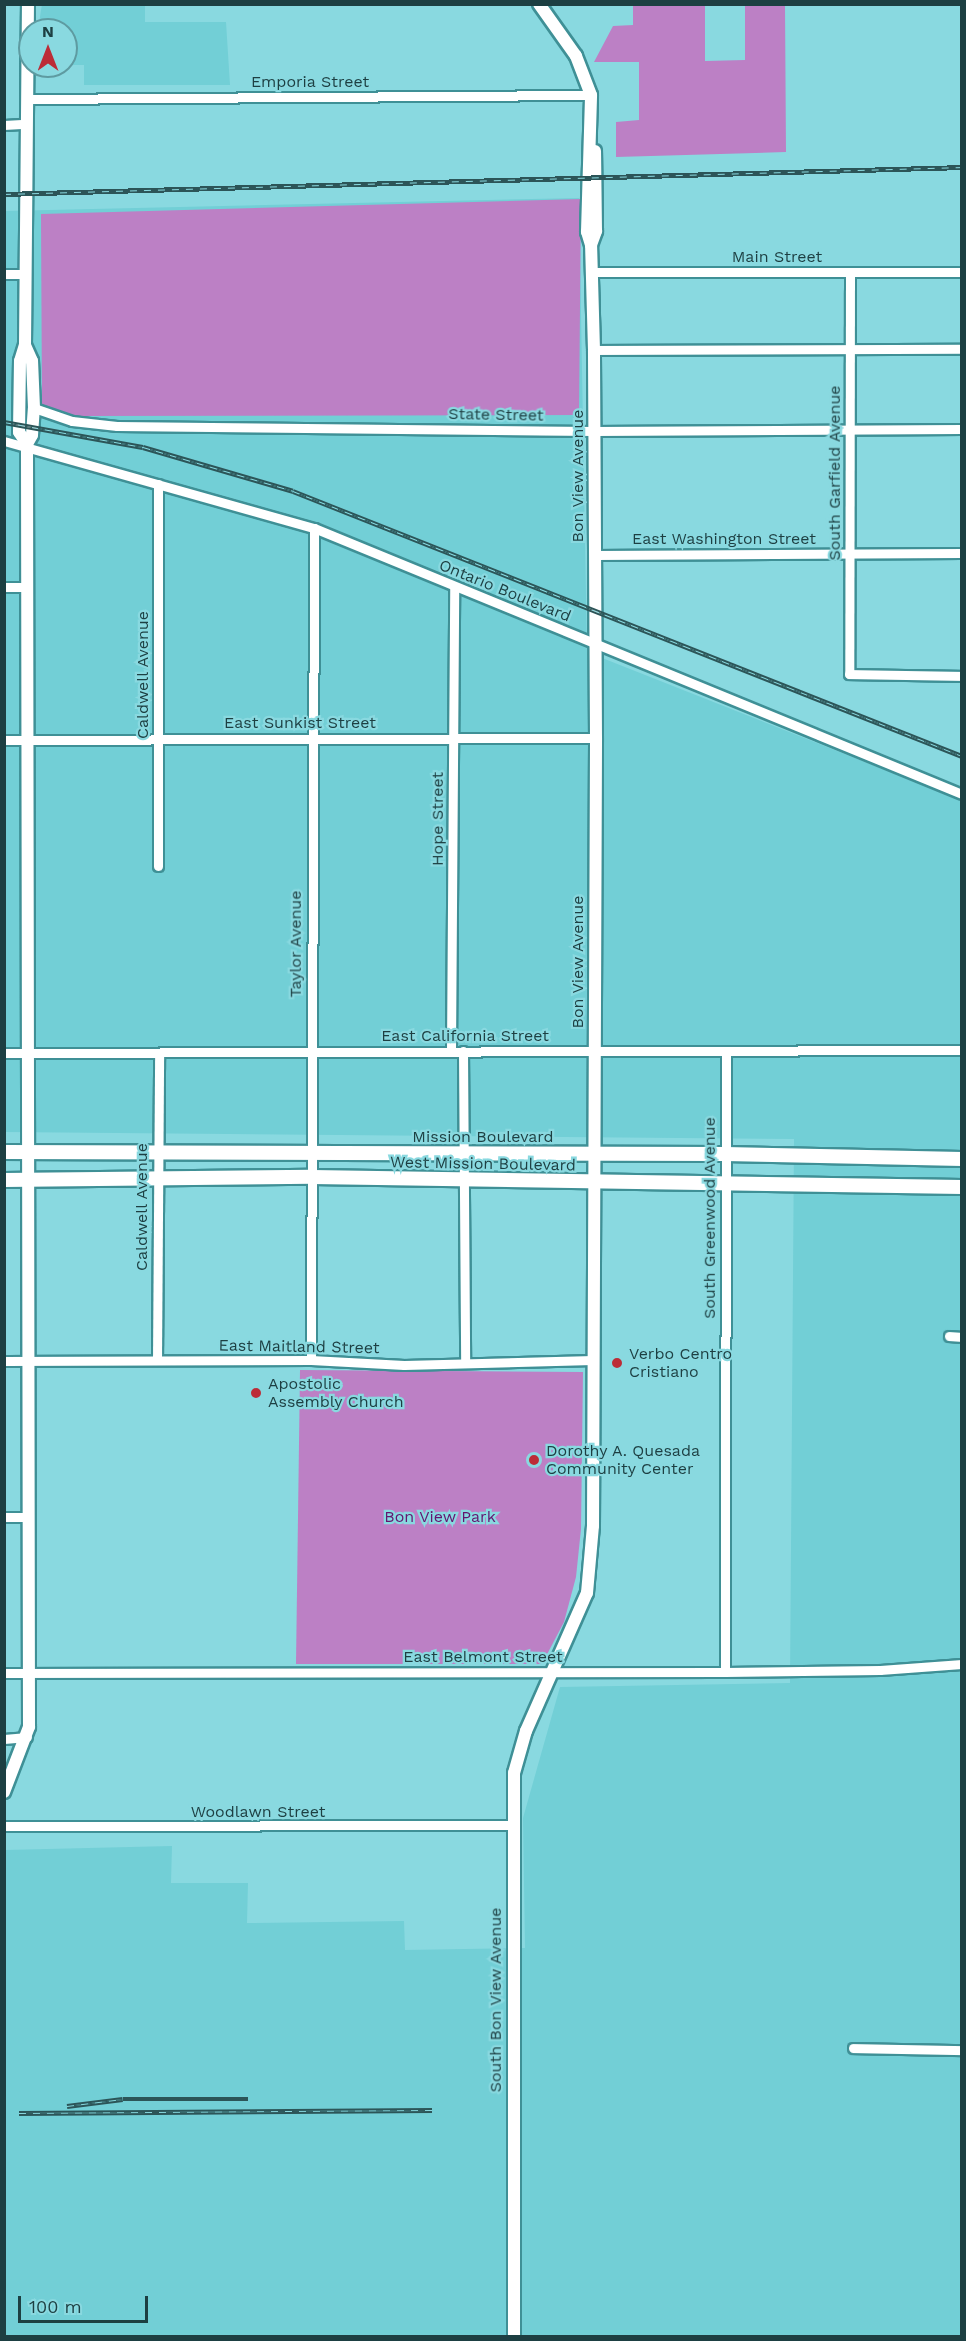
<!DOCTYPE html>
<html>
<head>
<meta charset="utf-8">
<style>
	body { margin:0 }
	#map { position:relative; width:966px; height:2341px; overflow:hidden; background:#89d9e0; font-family:"Work Sans",sans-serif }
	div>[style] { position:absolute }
	.built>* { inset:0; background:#72cfd6 }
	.green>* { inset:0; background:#bc80c5 }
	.roads { filter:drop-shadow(2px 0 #3f9096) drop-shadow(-2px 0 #3f9096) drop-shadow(0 2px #3f9096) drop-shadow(0 -2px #3f9096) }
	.street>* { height:9px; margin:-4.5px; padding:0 4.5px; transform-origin:4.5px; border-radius:4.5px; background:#fff }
	.secondary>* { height:12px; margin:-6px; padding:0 6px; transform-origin:6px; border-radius:6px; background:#fff }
	.primary>* { height:14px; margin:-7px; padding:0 7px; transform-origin:7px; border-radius:7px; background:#fff }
	.rail>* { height:4.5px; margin-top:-2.25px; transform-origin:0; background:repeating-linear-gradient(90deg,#89d9e0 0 7px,#2c5558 0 14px); box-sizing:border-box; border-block:2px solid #2c5558 }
	.dots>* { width:16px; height:16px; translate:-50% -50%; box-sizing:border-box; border:3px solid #89d9e0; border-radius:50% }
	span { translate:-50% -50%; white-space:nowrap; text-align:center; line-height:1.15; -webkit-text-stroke:4.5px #89d9e0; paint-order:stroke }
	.street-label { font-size:16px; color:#1d3f42 }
	.poi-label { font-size:16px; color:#1d3f42 }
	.left { translate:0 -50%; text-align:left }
	.park-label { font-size:16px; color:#64156f }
	.frame { position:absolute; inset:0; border:6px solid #1d3f42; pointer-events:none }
	.north { position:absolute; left:18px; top:18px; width:60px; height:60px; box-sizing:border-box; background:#89d9e0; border:2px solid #5e9ba1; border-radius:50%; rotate:0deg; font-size:16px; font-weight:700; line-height:24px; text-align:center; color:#1d3f42 }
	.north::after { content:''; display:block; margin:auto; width:21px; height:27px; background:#bc2c37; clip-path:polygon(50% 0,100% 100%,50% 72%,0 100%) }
	.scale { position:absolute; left:18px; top:2296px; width:130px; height:27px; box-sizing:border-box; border:3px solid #1d3f42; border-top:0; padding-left:8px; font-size:18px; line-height:21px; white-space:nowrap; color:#1d3f42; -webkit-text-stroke:4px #89d9e0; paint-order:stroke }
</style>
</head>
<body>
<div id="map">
	<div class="built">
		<i style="clip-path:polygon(42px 4px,145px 5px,145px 22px,226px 22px,230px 85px,84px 85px,84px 65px,66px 65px,66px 30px,38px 30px)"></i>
		<i style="clip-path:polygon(579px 198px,587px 652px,961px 800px,961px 2336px,5px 2336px,5px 1850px,172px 1846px,171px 1883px,248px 1883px,247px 1923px,404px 1921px,405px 1950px,525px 1948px,523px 1818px,560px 1687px,790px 1683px,794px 1139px,5px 1132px,5px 211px)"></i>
	</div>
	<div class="green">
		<i style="clip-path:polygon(633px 5px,705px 5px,705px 61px,745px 60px,745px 5px,785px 5px,786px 152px,616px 157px,616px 122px,639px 120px,639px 62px,594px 62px,613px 26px,633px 25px)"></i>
		<i style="clip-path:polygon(581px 199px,579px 415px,79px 416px,42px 409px,41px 214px)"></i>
		<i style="clip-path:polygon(300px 1370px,583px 1372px,581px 1529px,576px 1577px,564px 1622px,542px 1664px,296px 1664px)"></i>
	</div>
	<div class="roads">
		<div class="street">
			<i style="left:28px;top:99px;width:563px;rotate:-0.41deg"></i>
			<i style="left:4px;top:125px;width:22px;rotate:-3deg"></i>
			<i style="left:592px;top:272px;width:370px"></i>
			<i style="left:850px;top:272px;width:402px;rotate:90.1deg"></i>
			<i style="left:849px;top:674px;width:113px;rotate:1deg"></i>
			<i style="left:4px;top:274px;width:22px"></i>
			<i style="left:594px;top:350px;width:368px;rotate:-0.2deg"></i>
			<i style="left:34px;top:408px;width:40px;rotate:18.9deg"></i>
			<i style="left:72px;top:421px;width:45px;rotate:6.3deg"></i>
			<i style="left:117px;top:426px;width:477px;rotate:0.6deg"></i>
			<i style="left:594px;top:431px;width:368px;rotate:-0.3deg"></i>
			<i style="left:4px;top:441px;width:322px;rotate:15.7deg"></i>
			<i style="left:314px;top:528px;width:700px;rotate:22.32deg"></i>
			<i style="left:158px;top:484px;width:382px;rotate:90deg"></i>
			<i style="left:595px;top:555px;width:367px;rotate:-0.3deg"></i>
			<i style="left:4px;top:587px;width:24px"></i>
			<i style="left:4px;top:740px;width:592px;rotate:-0.19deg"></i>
			<i style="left:451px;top:1051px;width:464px;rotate:-89.6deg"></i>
			<i style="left:463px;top:1051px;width:309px;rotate:89.6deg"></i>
			<i style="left:4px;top:1053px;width:958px;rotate:-0.18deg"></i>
			<i style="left:949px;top:1336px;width:13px;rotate:4deg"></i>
			<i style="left:157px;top:1360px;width:306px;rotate:-89.6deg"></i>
			<i style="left:311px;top:1360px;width:832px;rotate:-89.79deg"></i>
			<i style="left:4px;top:1361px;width:307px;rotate:-0.2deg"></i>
			<i style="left:311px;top:1360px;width:93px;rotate:3.1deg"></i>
			<i style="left:404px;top:1365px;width:189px;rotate:-1.5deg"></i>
			<i style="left:4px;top:1517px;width:24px"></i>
			<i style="left:725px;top:1672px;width:620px;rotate:-89.91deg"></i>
			<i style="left:4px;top:1673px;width:721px;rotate:-0.08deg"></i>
			<i style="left:725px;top:1672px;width:155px;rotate:-0.7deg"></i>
			<i style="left:880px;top:1670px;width:82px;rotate:-4.2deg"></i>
			<i style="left:4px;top:1739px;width:23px;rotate:-5deg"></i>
			<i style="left:4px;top:1826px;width:508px;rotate:-0.11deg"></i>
			<i style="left:853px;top:2048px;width:109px;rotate:1.1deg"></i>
		</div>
		<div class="secondary">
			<i style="left:591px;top:245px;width:15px;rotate:-70deg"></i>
			<i style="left:596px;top:231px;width:80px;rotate:-90.7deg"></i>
			<i style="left:27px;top:444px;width:14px;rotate:-124deg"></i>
			<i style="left:19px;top:432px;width:71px;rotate:-89.2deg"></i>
			<i style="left:20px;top:361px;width:17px;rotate:-73deg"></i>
			<i style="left:25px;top:345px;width:341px;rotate:-89.5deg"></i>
			<i style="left:4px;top:1792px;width:70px;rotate:-69deg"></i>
			<i style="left:29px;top:1727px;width:1283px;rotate:-90.09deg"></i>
			<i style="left:27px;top:444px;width:10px;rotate:-61deg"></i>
			<i style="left:32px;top:435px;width:27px;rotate:-86deg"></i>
			<i style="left:34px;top:408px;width:47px;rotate:-92.4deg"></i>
			<i style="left:32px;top:361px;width:17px;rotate:-114deg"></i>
			<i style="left:514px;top:2336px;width:563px;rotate:-90deg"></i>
			<i style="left:514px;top:1773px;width:44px;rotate:-74.1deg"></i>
			<i style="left:526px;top:1731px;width:151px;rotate:-66.2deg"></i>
			<i style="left:587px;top:1593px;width:67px;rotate:-84.9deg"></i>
			<i style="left:593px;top:1526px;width:788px;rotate:-89.78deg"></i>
			<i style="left:596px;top:738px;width:388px;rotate:-90.3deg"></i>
			<i style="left:594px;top:350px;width:105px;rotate:-91.6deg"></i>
			<i style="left:591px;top:245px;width:14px;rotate:-107deg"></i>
			<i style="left:587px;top:232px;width:137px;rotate:-88.3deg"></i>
			<i style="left:591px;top:95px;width:42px;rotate:-111deg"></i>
			<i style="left:576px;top:56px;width:64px;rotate:-125.4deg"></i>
		</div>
		<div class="primary">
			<i style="left:4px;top:1152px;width:721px;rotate:0.16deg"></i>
			<i style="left:725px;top:1154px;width:237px;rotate:1.2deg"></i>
			<i style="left:4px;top:1180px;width:308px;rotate:-0.6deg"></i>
			<i style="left:312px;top:1177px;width:650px;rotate:0.88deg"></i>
		</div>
	</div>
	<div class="rail">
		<i style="left:4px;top:194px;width:958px;rotate:-1.61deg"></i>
		<i style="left:4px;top:422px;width:141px;rotate:10.2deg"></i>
		<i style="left:143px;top:447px;width:156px;rotate:16.3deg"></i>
		<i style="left:293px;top:491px;width:720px;rotate:21.61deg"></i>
		<i style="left:67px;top:2106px;width:56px;rotate:-7.1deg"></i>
		<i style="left:123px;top:2099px;width:125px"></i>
		<i style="left:19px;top:2113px;width:413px;rotate:-0.4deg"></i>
	</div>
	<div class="dots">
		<i style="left:617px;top:1363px;background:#bc2c37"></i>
		<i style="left:256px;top:1393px;background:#bc2c37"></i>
		<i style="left:534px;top:1460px;background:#bc2c37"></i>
	</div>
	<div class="street-label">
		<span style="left:310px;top:82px">Emporia Street</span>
		<span style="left:777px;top:257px">Main Street</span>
		<span style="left:496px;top:415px;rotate:1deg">State Street</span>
		<span style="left:835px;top:473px;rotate:-90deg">South Garfield Avenue</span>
		<span style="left:578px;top:476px;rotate:-90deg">Bon View Avenue</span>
		<span style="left:724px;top:539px">East Washington Street</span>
		<span style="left:505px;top:591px;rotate:22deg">Ontario Boulevard</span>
		<span style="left:143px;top:675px;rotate:-90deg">Caldwell Avenue</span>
		<span style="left:300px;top:723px">East Sunkist Street</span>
		<span style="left:438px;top:819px;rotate:-90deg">Hope Street</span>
		<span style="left:296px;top:944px;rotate:-90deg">Taylor Avenue</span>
		<span style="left:578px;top:962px;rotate:-90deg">Bon View Avenue</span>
		<span style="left:465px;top:1036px">East California Street</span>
		<span style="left:483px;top:1137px">Mission Boulevard</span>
		<span style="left:483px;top:1164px;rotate:1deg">West Mission Boulevard</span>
		<span style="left:142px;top:1207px;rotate:-90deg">Caldwell Avenue</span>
		<span style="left:710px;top:1218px;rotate:-90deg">South Greenwood Avenue</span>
		<span style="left:299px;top:1347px;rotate:1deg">East Maitland Street</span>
		<span style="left:483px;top:1657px">East Belmont Street</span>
		<span style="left:258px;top:1812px">Woodlawn Street</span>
		<span style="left:496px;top:2000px;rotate:-90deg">South Bon View Avenue</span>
	</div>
	<div class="poi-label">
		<span class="left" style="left:629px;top:1363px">Verbo Centro<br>Cristiano</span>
		<span class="left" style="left:268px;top:1393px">Apostolic<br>Assembly Church</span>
		<span class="left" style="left:546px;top:1460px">Dorothy A. Quesada<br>Community Center</span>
	</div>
	<div class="park-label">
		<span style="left:440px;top:1517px">Bon View Park</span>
	</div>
	<div class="frame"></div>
	<div class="north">N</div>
	<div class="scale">100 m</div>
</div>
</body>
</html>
